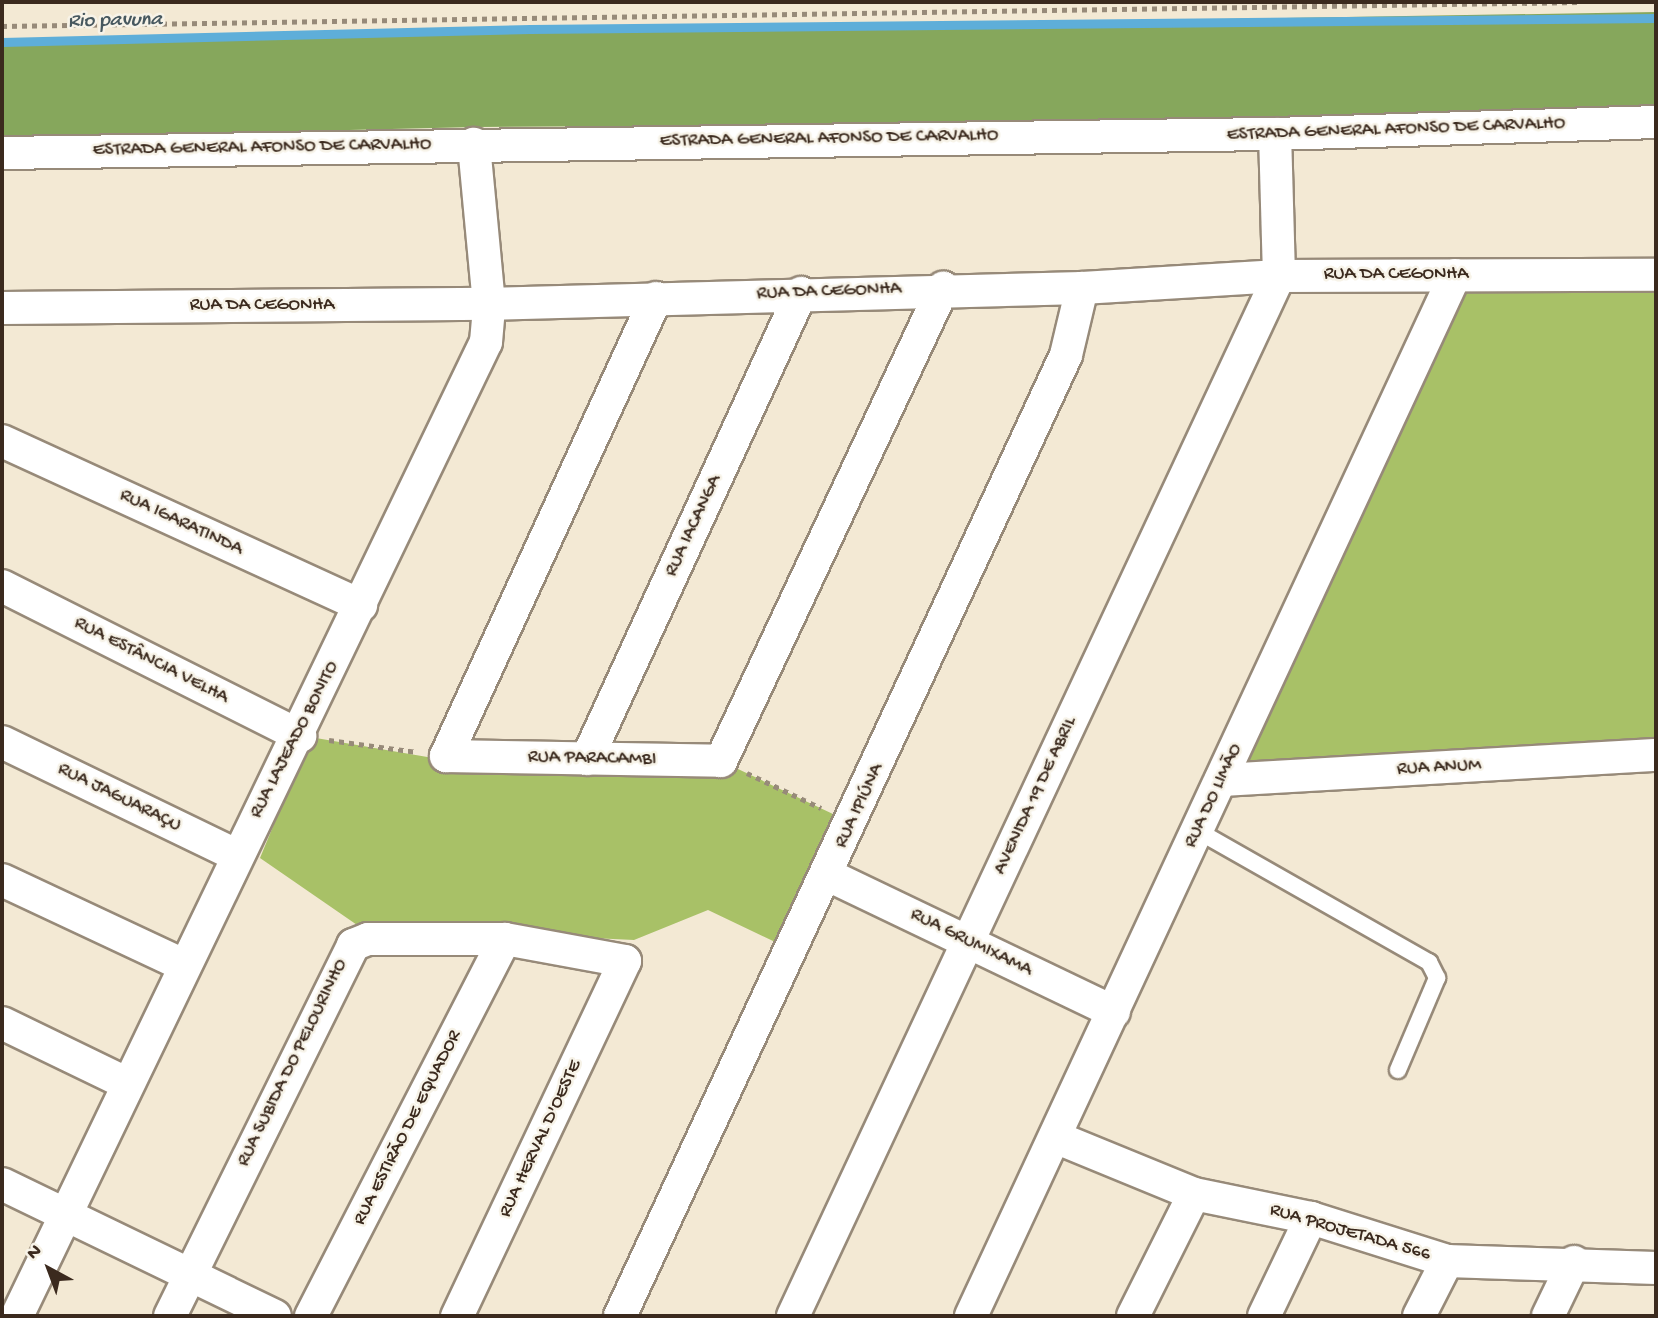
<!DOCTYPE html>
<html>
<head>
<meta charset="utf-8">
<style>
	body { margin:0 }
	#map { position:relative; width:1658px; height:1318px; overflow:hidden; background:#f3e9d4; font-family:"Gochi Hand",sans-serif }
	div>[style] { position:absolute }
	.green>* { inset:0; background:#a8c167 }
	.forest>* { inset:0; background:#86a75c }
	.stream>* { height:9px; margin:-4.5px; padding:0 4.5px; transform-origin:4.5px; border-radius:4.5px; background:#5eaed9 }
	.path>* { height:4.5px; margin-top:-2.25px; transform-origin:0; background:repeating-linear-gradient(90deg,#978a79 0 5px,transparent 0 10px) }
	.roads { filter:drop-shadow(2px 0 #978a79) drop-shadow(-2px 0 #978a79) drop-shadow(0 2px #978a79) drop-shadow(0 -2px #978a79) }
	.lane>* { height:16px; margin:-8px; padding:0 8px; transform-origin:8px; border-radius:8px; background:#fff }
	.street>* { height:32px; margin:-16px; padding:0 16px; transform-origin:16px; border-radius:16px; background:#fff }
	span { translate:-50% -50%; white-space:nowrap; text-align:center; line-height:1.15; -webkit-text-stroke:5px #f7f3e8; paint-order:stroke }
	.street-label { font-size:19px; color:#3b2a1e }
	.water-label { font-size:21px; color:#47585f; font-style:italic }
	.frame { position:absolute; inset:0; border:4px solid #3b2a1e; pointer-events:none }
	.north { position:absolute; left:14px; top:1234px; width:70px; height:70px; -webkit-text-stroke:5px #f7f3e8; paint-order:stroke; rotate:319deg; font-size:19px; font-weight:700; line-height:28px; text-align:center; color:#3b2a1e }
	.north::after { content:''; display:block; margin:auto; width:24px; height:32px; background:#3b2a1e; clip-path:polygon(50% 0,100% 100%,50% 72%,0 100%) }
</style>
</head>
<body>
<div id="map">
	<div class="green">
		<i style="clip-path:polygon(1459px 284px,1656px 284px,1656px 748px,1235px 770px)"></i>
		<i style="clip-path:polygon(310px 737px,445px 760px,721px 761px,852px 823px,792px 950px,708px 910px,634px 940px,360px 927px,260px 858px)"></i>
	</div>
	<div class="forest">
		<i style="clip-path:polygon(1656px 12px,1656px 111px,1281px 122px,476px 127px,2px 138px,2px 39px)"></i>
	</div>
	<div class="stream">
		<i style="left:2px;top:42px;width:528px;rotate:-1.41deg"></i>
		<i style="left:530px;top:29px;width:1126px;rotate:-0.56deg"></i>
	</div>
	<div class="path">
		<i style="left:2px;top:26px;width:1577px;rotate:-0.87deg"></i>
		<i style="left:329px;top:740px;width:89px;rotate:7.8deg"></i>
		<i style="left:747px;top:773px;width:82px;rotate:25.3deg"></i>
	</div>
	<div class="roads">
		<div class="lane">
			<i style="left:1198px;top:831px;width:266px;rotate:29.6deg"></i>
			<i style="left:1429px;top:962px;width:18px;rotate:63deg"></i>
			<i style="left:1437px;top:978px;width:100px;rotate:113deg"></i>
		</div>
		<div class="street">
			<i style="left:2px;top:153px;width:1273px;rotate:-0.86deg"></i>
			<i style="left:1275px;top:134px;width:381px;rotate:-1.8deg"></i>
			<i style="left:656px;top:298px;width:504px;rotate:114.63deg"></i>
			<i style="left:446px;top:756px;width:275px;rotate:1deg"></i>
			<i style="left:721px;top:761px;width:523px;rotate:-64.86deg"></i>
			<i style="left:2px;top:308px;width:487px;rotate:-0.5deg"></i>
			<i style="left:489px;top:304px;width:593px;rotate:-1.55deg"></i>
			<i style="left:1082px;top:288px;width:197px;rotate:-3.5deg"></i>
			<i style="left:1279px;top:276px;width:377px;rotate:-0.2deg"></i>
			<i style="left:2px;top:441px;width:395px;rotate:24.6deg"></i>
			<i style="left:2px;top:586px;width:334px;rotate:26.7deg"></i>
			<i style="left:2px;top:742px;width:260px;rotate:25.8deg"></i>
			<i style="left:587px;top:759px;width:513px;rotate:-65.33deg"></i>
			<i style="left:1221px;top:780px;width:436px;rotate:-3.3deg"></i>
			<i style="left:828px;top:875px;width:317px;rotate:25.6deg"></i>
			<i style="left:2px;top:880px;width:198px;rotate:25.1deg"></i>
			<i style="left:2px;top:1023px;width:138px;rotate:25.8deg"></i>
			<i style="left:1055px;top:1137px;width:150px;rotate:22.3deg"></i>
			<i style="left:1194px;top:1194px;width:119px;rotate:11.6deg"></i>
			<i style="left:1311px;top:1218px;width:143px;rotate:17.5deg"></i>
			<i style="left:1447px;top:1261px;width:209px;rotate:1.9deg"></i>
			<i style="left:2px;top:1184px;width:303px;rotate:25.8deg"></i>
			<i style="left:17px;top:1316px;width:1081px;rotate:-64.29deg"></i>
			<i style="left:486px;top:342px;width:38px;rotate:-85deg"></i>
			<i style="left:489px;top:304px;width:161px;rotate:-95.4deg"></i>
			<i style="left:170px;top:1316px;width:414px;rotate:-63.7deg"></i>
			<i style="left:353px;top:945px;width:16px;rotate:-22deg"></i>
			<i style="left:368px;top:939px;width:137px"></i>
			<i style="left:505px;top:939px;width:122px;rotate:10.4deg"></i>
			<i style="left:625px;top:961px;width:393px;rotate:115.3deg"></i>
			<i style="left:311px;top:1316px;width:424px;rotate:-62.8deg"></i>
			<i style="left:620px;top:1316px;width:1059px;rotate:-65.1deg"></i>
			<i style="left:1066px;top:355px;width:69px;rotate:-76.6deg"></i>
			<i style="left:793px;top:1316px;width:1148px;rotate:-64.95deg"></i>
			<i style="left:1279px;top:276px;width:142px;rotate:-91.6deg"></i>
			<i style="left:971px;top:1316px;width:1148px;rotate:-65.06deg"></i>
			<i style="left:1133px;top:1316px;width:136px;rotate:-63.4deg"></i>
			<i style="left:1264px;top:1316px;width:109px;rotate:-64.4deg"></i>
			<i style="left:1419px;top:1316px;width:62px;rotate:-63deg"></i>
			<i style="left:1548px;top:1316px;width:60px;rotate:-64.3deg"></i>
		</div>
	</div>
	<div class="street-label">
		<span style="left:1396px;top:130px;rotate:-2deg">ESTRADA GENERAL AFONSO DE CARVALHO</span>
		<span style="left:829px;top:139px;rotate:-1deg">ESTRADA GENERAL AFONSO DE CARVALHO</span>
		<span style="left:262px;top:148px;rotate:-1deg">ESTRADA GENERAL AFONSO DE CARVALHO</span>
		<span style="left:1396px;top:275px">RUA DA CEGONHA</span>
		<span style="left:829px;top:292px;rotate:-2deg">RUA DA CEGONHA</span>
		<span style="left:262px;top:306px">RUA DA CEGONHA</span>
		<span style="left:181px;top:523px;rotate:25deg">RUA IGARATINDA</span>
		<span style="left:694px;top:526px;rotate:-65deg">RUA IACANGA</span>
		<span style="left:151px;top:661px;rotate:27deg">RUA ESTÂNCIA VELHA</span>
		<span style="left:295px;top:740px;rotate:-63deg">RUA LAJEADO BONITO</span>
		<span style="left:592px;top:759px;rotate:1deg">RUA PARACAMBI</span>
		<span style="left:1439px;top:768px;rotate:-3deg">RUA ANUM</span>
		<span style="left:1036px;top:796px;rotate:-65deg">AVENIDA 19 DE ABRIL</span>
		<span style="left:1214px;top:796px;rotate:-65deg">RUA DO LIMÃO</span>
		<span style="left:119px;top:798px;rotate:26deg">RUA JAGUARAÇU</span>
		<span style="left:860px;top:806px;rotate:-65deg">RUA IPIÚNA</span>
		<span style="left:971px;top:943px;rotate:26deg">RUA GRUMIXAMA</span>
		<span style="left:293px;top:1063px;rotate:-64deg">RUA SUBIDA DO PELOURINHO</span>
		<span style="left:408px;top:1128px;rotate:-63deg">RUA ESTIRÃO DE EQUADOR</span>
		<span style="left:541px;top:1139px;rotate:-65deg">RUA HERVAL D'OESTE</span>
		<span style="left:1350px;top:1233px;rotate:16deg">RUA PROJETADA 566</span>
	</div>
	<div class="water-label">
		<span style="left:115px;top:22px;rotate:-1deg">Rio pavuna</span>
	</div>
	<div class="frame"></div>
	<div class="north">N</div>
</div>
</body>
</html>
